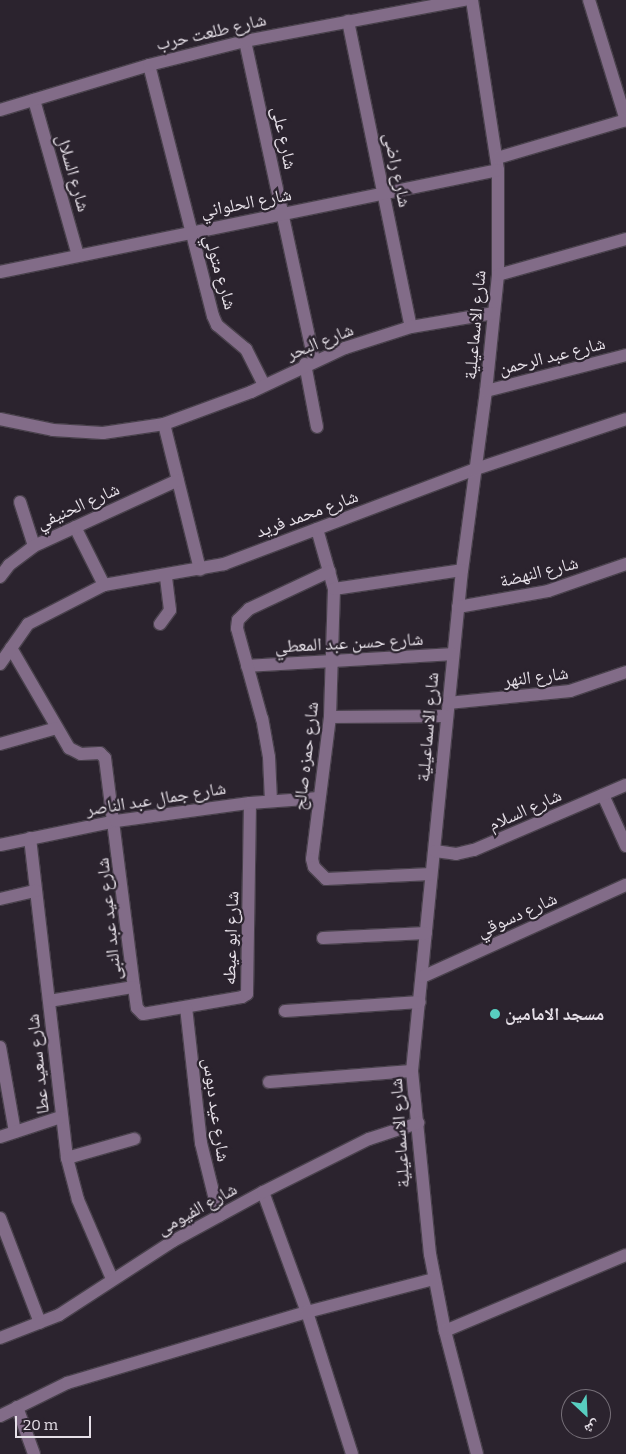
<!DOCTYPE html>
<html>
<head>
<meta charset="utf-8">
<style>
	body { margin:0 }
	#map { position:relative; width:626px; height:1454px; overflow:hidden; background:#2b232e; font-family:Bitter,"Noto Naskh Arabic",serif }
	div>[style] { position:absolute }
	.roads { filter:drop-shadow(1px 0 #49414c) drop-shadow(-1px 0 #49414c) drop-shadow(0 1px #49414c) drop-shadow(0 -1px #49414c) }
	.minor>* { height:12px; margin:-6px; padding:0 6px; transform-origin:6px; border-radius:6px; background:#826c88 }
	.dots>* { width:14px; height:14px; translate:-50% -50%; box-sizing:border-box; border:2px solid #2b232e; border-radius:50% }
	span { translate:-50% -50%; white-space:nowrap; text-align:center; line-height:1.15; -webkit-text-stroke:4.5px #2b232e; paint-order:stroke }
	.street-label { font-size:18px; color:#e6e0e8 }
	.poi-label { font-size:18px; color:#e6e0e8; font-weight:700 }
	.left { translate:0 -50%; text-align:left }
	.north { position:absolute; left:561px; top:1389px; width:50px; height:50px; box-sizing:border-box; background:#2b232e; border:1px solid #766f78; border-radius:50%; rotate:155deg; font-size:14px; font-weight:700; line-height:20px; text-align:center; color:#e6e0e8 }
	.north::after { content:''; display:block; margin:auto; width:18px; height:22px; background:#58cec0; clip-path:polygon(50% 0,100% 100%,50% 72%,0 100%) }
	.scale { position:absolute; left:15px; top:1416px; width:76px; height:22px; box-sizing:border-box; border:2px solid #e6e0e8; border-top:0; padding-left:6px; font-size:15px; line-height:18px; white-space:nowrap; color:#e6e0e8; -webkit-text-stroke:4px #2b232e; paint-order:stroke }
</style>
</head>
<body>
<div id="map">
	<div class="roads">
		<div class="minor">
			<i style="left:472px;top:0;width:172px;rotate:81.3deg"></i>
			<i style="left:498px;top:170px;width:105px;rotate:90deg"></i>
			<i style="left:498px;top:275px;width:117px;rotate:95.9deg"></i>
			<i style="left:486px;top:391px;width:181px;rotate:97.6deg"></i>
			<i style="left:462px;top:570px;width:503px;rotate:95.7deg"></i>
			<i style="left:412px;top:1071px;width:184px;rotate:84.4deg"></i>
			<i style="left:430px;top:1254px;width:78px;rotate:79deg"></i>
			<i style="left:445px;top:1331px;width:127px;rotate:75.4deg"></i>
			<i style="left:589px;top:0;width:126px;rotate:72.9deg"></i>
			<i style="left:348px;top:21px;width:312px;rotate:78.4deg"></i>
			<i style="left:245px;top:41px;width:326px;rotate:77.8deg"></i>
			<i style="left:149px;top:65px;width:259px;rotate:75.7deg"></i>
			<i style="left:213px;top:316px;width:10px;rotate:66deg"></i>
			<i style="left:217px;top:325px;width:38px;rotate:40deg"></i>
			<i style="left:246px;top:349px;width:40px;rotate:63.4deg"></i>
			<i style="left:34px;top:100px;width:161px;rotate:74.2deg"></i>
			<i style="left:0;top:110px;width:156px;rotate:-16.8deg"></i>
			<i style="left:149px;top:65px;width:99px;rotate:-14deg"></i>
			<i style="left:245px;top:41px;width:224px;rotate:-10.6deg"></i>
			<i style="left:497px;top:158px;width:134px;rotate:-16.4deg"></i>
			<i style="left:0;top:272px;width:508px;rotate:-11.58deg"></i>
			<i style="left:498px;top:275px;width:133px;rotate:-15.7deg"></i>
			<i style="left:305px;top:364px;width:64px;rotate:79.2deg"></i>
			<i style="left:486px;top:391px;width:145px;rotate:-14.4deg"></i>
			<i style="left:0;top:419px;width:54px;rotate:11.7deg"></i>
			<i style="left:53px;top:430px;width:50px;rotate:3.4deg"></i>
			<i style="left:103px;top:433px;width:62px;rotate:-8.4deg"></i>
			<i style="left:164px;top:424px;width:93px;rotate:-20.2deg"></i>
			<i style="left:251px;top:392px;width:104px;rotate:-25.1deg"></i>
			<i style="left:345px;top:348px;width:69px;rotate:-17.7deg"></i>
			<i style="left:411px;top:327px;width:84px;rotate:-9.6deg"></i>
			<i style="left:164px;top:424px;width:150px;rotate:76.1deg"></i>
			<i style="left:20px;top:502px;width:46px;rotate:72.3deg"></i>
			<i style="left:75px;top:527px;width:65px;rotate:63.4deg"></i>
			<i style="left:317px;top:529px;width:62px;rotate:74.2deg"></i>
			<i style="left:334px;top:589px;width:128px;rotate:91.8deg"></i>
			<i style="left:330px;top:717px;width:143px;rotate:97.2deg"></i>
			<i style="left:312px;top:859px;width:8px;rotate:76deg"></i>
			<i style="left:314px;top:867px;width:17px;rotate:45deg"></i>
			<i style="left:326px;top:879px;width:105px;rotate:-2.7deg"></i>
			<i style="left:0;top:577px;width:15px;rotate:-53deg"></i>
			<i style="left:9px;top:565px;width:31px;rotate:-37deg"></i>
			<i style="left:34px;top:546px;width:158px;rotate:-24.6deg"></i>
			<i style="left:334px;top:589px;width:129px;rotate:-8.4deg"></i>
			<i style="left:458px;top:607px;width:91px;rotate:-10.1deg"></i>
			<i style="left:548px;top:591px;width:83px;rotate:-19.1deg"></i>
			<i style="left:160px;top:624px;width:17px;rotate:-54deg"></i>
			<i style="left:170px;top:610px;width:35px;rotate:-97deg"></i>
			<i style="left:11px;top:648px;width:116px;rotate:59.9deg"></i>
			<i style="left:69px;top:748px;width:13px;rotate:27deg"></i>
			<i style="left:81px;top:754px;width:19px;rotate:-3deg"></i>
			<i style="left:100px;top:753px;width:7px;rotate:45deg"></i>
			<i style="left:105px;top:758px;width:231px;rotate:82.8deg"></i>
			<i style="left:134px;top:987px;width:21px;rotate:82deg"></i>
			<i style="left:137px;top:1008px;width:8px;rotate:45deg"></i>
			<i style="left:143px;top:1014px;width:100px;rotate:-9.7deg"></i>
			<i style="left:242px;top:997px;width:6px;rotate:-31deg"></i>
			<i style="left:247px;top:994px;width:191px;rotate:-89.1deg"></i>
			<i style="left:0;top:664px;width:49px;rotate:-55deg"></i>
			<i style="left:28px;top:624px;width:85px;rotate:-27.2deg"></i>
			<i style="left:104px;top:585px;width:122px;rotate:-9.9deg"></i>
			<i style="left:224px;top:564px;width:266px;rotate:-20.7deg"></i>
			<i style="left:473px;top:470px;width:161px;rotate:-18.4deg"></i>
			<i style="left:247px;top:666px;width:206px;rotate:-3.3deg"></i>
			<i style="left:448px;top:703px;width:123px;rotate:-5.6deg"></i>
			<i style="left:570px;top:691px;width:59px;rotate:-18.7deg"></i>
			<i style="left:330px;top:717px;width:116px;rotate:-0.5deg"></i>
			<i style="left:0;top:744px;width:59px;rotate:-15.7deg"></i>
			<i style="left:603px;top:795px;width:56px;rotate:65.7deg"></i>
			<i style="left:271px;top:801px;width:44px;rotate:-92.6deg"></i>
			<i style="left:269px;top:757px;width:39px;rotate:-100deg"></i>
			<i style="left:262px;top:719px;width:94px;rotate:-105.4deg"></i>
			<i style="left:237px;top:628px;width:8px;rotate:-83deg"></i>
			<i style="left:238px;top:620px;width:16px;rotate:-45deg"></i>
			<i style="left:249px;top:609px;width:89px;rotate:-25.1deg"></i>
			<i style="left:30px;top:838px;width:322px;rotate:83.4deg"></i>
			<i style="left:67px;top:1158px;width:43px;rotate:75.3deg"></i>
			<i style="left:78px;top:1200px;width:86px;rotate:66.7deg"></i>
			<i style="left:0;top:845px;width:118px;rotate:-11.7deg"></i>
			<i style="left:116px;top:821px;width:135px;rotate:-7.7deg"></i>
			<i style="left:250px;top:803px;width:69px;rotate:-4.1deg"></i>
			<i style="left:435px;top:851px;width:21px;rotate:8deg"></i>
			<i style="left:456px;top:854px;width:18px;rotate:-13deg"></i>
			<i style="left:474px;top:850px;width:165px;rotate:-23.2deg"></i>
			<i style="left:0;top:899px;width:37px;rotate:-13deg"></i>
			<i style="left:323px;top:938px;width:103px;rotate:-2.8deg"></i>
			<i style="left:422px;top:977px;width:224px;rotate:-24.3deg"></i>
			<i style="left:49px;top:1001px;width:86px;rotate:-9.4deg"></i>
			<i style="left:186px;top:1007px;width:137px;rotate:83.7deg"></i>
			<i style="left:201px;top:1143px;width:75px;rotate:76.1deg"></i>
			<i style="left:285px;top:1011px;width:135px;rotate:-3.8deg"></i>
			<i style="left:0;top:1047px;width:86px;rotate:80deg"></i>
			<i style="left:269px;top:1082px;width:143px;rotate:-4.4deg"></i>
			<i style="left:0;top:1137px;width:64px;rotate:-18.2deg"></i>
			<i style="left:67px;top:1158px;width:70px;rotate:-15.8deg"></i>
			<i style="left:263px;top:1192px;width:128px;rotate:69.9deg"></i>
			<i style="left:307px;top:1312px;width:149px;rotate:72.4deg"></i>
			<i style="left:0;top:1218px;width:112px;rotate:69.1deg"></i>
			<i style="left:445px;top:1331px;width:196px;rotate:-22.8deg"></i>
			<i style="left:0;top:1338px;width:63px;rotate:-21.3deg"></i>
			<i style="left:59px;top:1315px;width:136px;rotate:-33deg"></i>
			<i style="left:173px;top:1241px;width:102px;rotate:-28.6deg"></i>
			<i style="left:263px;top:1192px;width:119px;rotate:-26.6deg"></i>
			<i style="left:369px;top:1139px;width:52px;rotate:-18.1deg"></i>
			<i style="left:17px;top:1407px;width:50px;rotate:70.1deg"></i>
			<i style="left:0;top:1416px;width:75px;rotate:-26.2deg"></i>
			<i style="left:67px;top:1383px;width:250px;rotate:-16.5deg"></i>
			<i style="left:307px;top:1312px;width:131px;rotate:-14.6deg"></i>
		</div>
	</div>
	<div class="dots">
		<i style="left:495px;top:1014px;background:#58cec0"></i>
	</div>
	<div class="street-label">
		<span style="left:211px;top:32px;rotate:-13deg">شارع طلعت حرب</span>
		<span style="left:284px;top:138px;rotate:78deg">شارع على</span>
		<span style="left:397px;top:170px;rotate:78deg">شارع راضى</span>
		<span style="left:73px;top:173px;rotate:74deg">شارع السلال</span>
		<span style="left:246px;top:203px;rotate:-11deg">شارع الحلواني</span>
		<span style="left:220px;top:272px;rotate:74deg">شارع متولي</span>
		<span style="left:475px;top:325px;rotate:-85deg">شارع الاسماعيلية</span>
		<span style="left:320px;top:342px;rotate:-22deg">شارع البحر</span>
		<span style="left:552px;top:356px;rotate:-14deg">شارع عبد الرحمن</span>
		<span style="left:78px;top:506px;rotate:-24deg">شارع الحنيفي</span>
		<span style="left:307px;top:514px;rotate:-20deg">شارع محمد فريد</span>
		<span style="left:539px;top:572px;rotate:-14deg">شارع النهضة</span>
		<span style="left:349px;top:643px;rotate:-3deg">شارع حسن عبد المعطي</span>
		<span style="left:536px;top:677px;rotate:-7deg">شارع النهر</span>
		<span style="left:428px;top:727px;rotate:-85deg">شارع الاسماعيلية</span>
		<span style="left:306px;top:756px;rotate:-83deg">شارع حمزه صالح</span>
		<span style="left:156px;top:799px;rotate:-9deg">شارع جمال عبد الناصر</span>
		<span style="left:525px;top:810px;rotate:-24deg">شارع السلام</span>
		<span style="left:517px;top:915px;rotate:-24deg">شارع دسوقي</span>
		<span style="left:109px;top:919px;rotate:-96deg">شارع عيد عبد النبى</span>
		<span style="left:231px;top:938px;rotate:-88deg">شارع ابو عيطه</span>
		<span style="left:38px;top:1064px;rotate:-96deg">شارع سعيد عطا</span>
		<span style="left:216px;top:1110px;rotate:82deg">شارع عيد دبوس</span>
		<span style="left:400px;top:1133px;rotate:-94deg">شارع الاسماعيلية</span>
		<span style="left:197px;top:1209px;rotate:-29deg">شارع الفيومى</span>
	</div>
	<div class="poi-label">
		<span class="left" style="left:505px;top:1014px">مسجد الامامين</span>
	</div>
	<div class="north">ش</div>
	<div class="scale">20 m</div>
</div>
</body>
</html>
